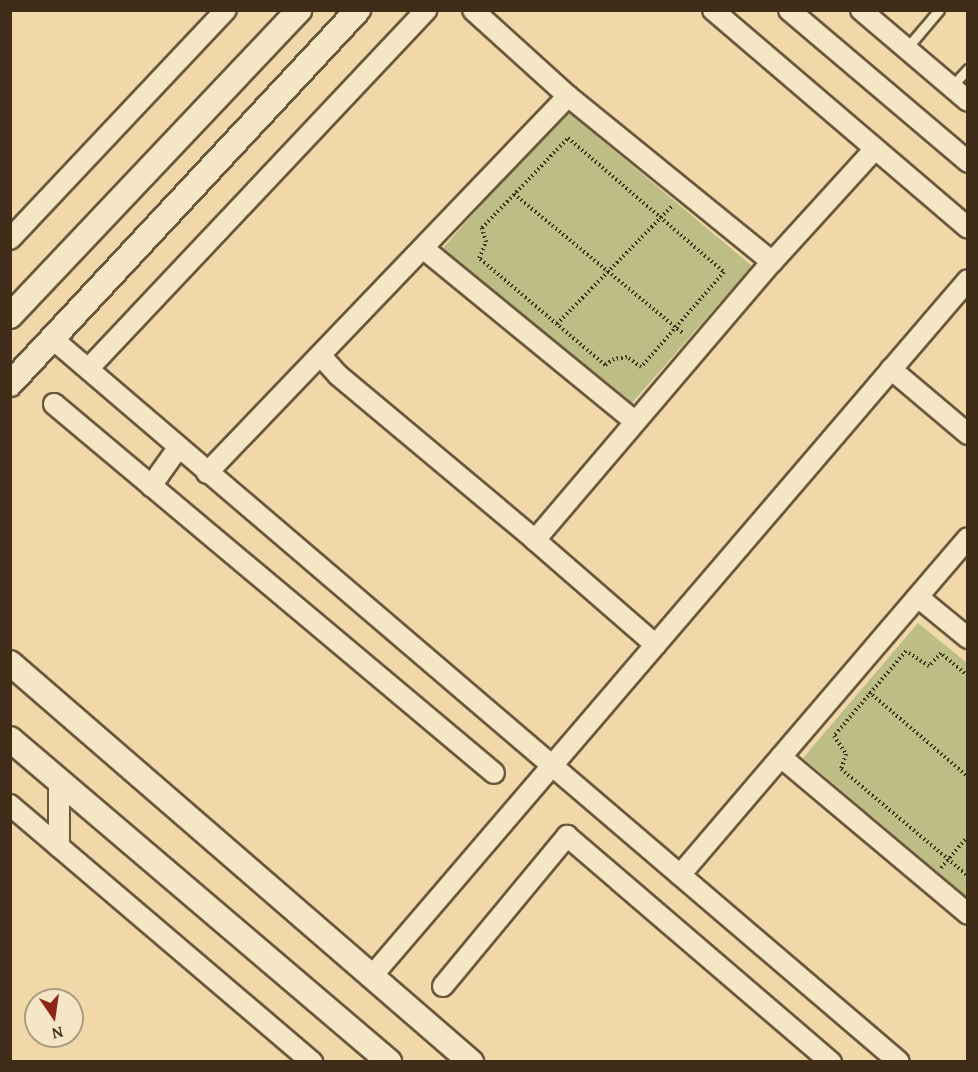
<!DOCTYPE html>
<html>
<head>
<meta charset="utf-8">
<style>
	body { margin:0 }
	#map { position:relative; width:978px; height:1072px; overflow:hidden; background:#f0d8a8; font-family:"Gentium Book Plus",serif }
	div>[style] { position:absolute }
	.green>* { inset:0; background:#bdbe85 }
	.path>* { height:4px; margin-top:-2px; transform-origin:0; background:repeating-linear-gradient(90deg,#3f2d19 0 1.5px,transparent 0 4.5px) }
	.roads { filter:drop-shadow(2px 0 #6b583d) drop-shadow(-2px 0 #6b583d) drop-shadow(0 2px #6b583d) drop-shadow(0 -2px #6b583d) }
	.service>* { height:9px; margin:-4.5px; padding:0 4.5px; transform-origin:4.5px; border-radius:4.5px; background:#f5e6c6 }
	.minor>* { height:20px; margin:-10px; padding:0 10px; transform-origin:10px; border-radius:10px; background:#f5e6c6 }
	.tertiary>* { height:24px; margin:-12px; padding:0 12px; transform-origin:12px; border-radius:12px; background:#f5e6c6 }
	span { translate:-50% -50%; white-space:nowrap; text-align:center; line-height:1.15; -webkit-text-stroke:5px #f5e6c6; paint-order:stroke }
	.frame { position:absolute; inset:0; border:12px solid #3f2d19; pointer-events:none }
	.north { position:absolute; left:24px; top:988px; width:60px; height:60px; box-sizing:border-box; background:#f5e6c6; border:2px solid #ac9c81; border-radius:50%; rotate:167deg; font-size:16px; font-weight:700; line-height:24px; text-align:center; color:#3f2d19 }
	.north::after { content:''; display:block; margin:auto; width:21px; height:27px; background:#8f2418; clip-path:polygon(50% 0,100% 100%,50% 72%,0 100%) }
</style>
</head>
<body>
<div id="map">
	<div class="green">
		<i style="clip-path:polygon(566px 110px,752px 266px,632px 403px,442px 249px)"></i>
		<i style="clip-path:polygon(918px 623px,967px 663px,967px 897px,803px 758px)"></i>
	</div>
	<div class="path">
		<i style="left:568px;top:138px;width:206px;rotate:40.7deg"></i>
		<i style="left:724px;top:272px;width:126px;rotate:131.1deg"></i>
		<i style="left:641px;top:367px;width:17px;rotate:-144deg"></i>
		<i style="left:627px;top:357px;width:13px;rotate:171deg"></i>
		<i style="left:614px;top:359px;width:11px;rotate:146deg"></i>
		<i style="left:605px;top:365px;width:165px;rotate:-139.7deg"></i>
		<i style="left:479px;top:258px;width:17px;rotate:-66deg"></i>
		<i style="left:486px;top:242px;width:15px;rotate:-106deg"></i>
		<i style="left:482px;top:228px;width:124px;rotate:-46.3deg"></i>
		<i style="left:514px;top:194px;width:220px;rotate:39.5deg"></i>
		<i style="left:557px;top:324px;width:166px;rotate:-45.7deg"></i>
		<i style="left:968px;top:676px;width:35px;rotate:-140deg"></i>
		<i style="left:941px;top:653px;width:18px;rotate:133deg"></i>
		<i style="left:929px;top:666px;width:27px;rotate:-147deg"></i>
		<i style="left:906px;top:651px;width:111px;rotate:130.3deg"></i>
		<i style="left:834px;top:736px;width:22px;rotate:56deg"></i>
		<i style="left:846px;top:754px;width:16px;rotate:108deg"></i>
		<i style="left:841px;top:769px;width:166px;rotate:40.1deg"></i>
		<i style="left:869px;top:692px;width:130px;rotate:40.6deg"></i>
		<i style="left:941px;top:868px;width:42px;rotate:-49.8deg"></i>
	</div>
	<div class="roads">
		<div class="service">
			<i style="left:906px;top:49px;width:51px;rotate:-49.8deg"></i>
			<i style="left:951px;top:87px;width:25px;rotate:-47deg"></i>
		</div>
		<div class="minor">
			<i style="left:473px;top:10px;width:128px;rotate:42.2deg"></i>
			<i style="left:568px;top:96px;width:263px;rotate:39.1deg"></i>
			<i style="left:713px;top:10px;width:335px;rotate:40.5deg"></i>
			<i style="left:789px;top:10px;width:235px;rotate:40.3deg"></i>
			<i style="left:861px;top:10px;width:140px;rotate:40.4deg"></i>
			<i style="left:10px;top:239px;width:315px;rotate:-46.7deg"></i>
			<i style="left:423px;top:248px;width:273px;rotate:39.3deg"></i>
			<i style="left:54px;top:340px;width:1111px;rotate:40.51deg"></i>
			<i style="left:321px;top:356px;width:25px;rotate:48deg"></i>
			<i style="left:338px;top:375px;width:257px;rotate:39.9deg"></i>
			<i style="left:535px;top:540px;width:160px;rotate:41deg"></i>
			<i style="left:89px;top:368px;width:492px;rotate:-46.7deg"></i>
			<i style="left:891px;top:369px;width:101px;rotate:40.2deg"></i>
			<i style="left:54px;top:404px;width:574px;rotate:39.98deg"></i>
			<i style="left:207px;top:473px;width:522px;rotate:-46.24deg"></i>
			<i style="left:151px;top:486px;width:47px;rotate:-54.6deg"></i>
			<i style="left:535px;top:540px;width:365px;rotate:-49.6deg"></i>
			<i style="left:772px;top:262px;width:153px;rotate:-47.7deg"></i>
			<i style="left:918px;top:597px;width:65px;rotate:39.4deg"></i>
			<i style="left:781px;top:757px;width:244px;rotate:40deg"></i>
			<i style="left:59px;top:780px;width:67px;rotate:90deg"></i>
			<i style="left:10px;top:805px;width:397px;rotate:40.4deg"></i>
			<i style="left:680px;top:875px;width:443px;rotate:-49.5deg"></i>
			<i style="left:372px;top:976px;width:916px;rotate:-49.43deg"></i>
			<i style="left:443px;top:986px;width:195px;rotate:-50.4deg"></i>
			<i style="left:567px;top:836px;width:348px;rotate:40.6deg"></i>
		</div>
		<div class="tertiary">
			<i style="left:10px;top:316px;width:421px;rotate:-46.6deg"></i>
			<i style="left:10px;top:384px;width:511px;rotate:-47.06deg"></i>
			<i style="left:10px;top:663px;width:610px;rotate:40.88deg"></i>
			<i style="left:10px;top:739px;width:498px;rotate:40.4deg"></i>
		</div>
	</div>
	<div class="frame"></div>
	<div class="north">N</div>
</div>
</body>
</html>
